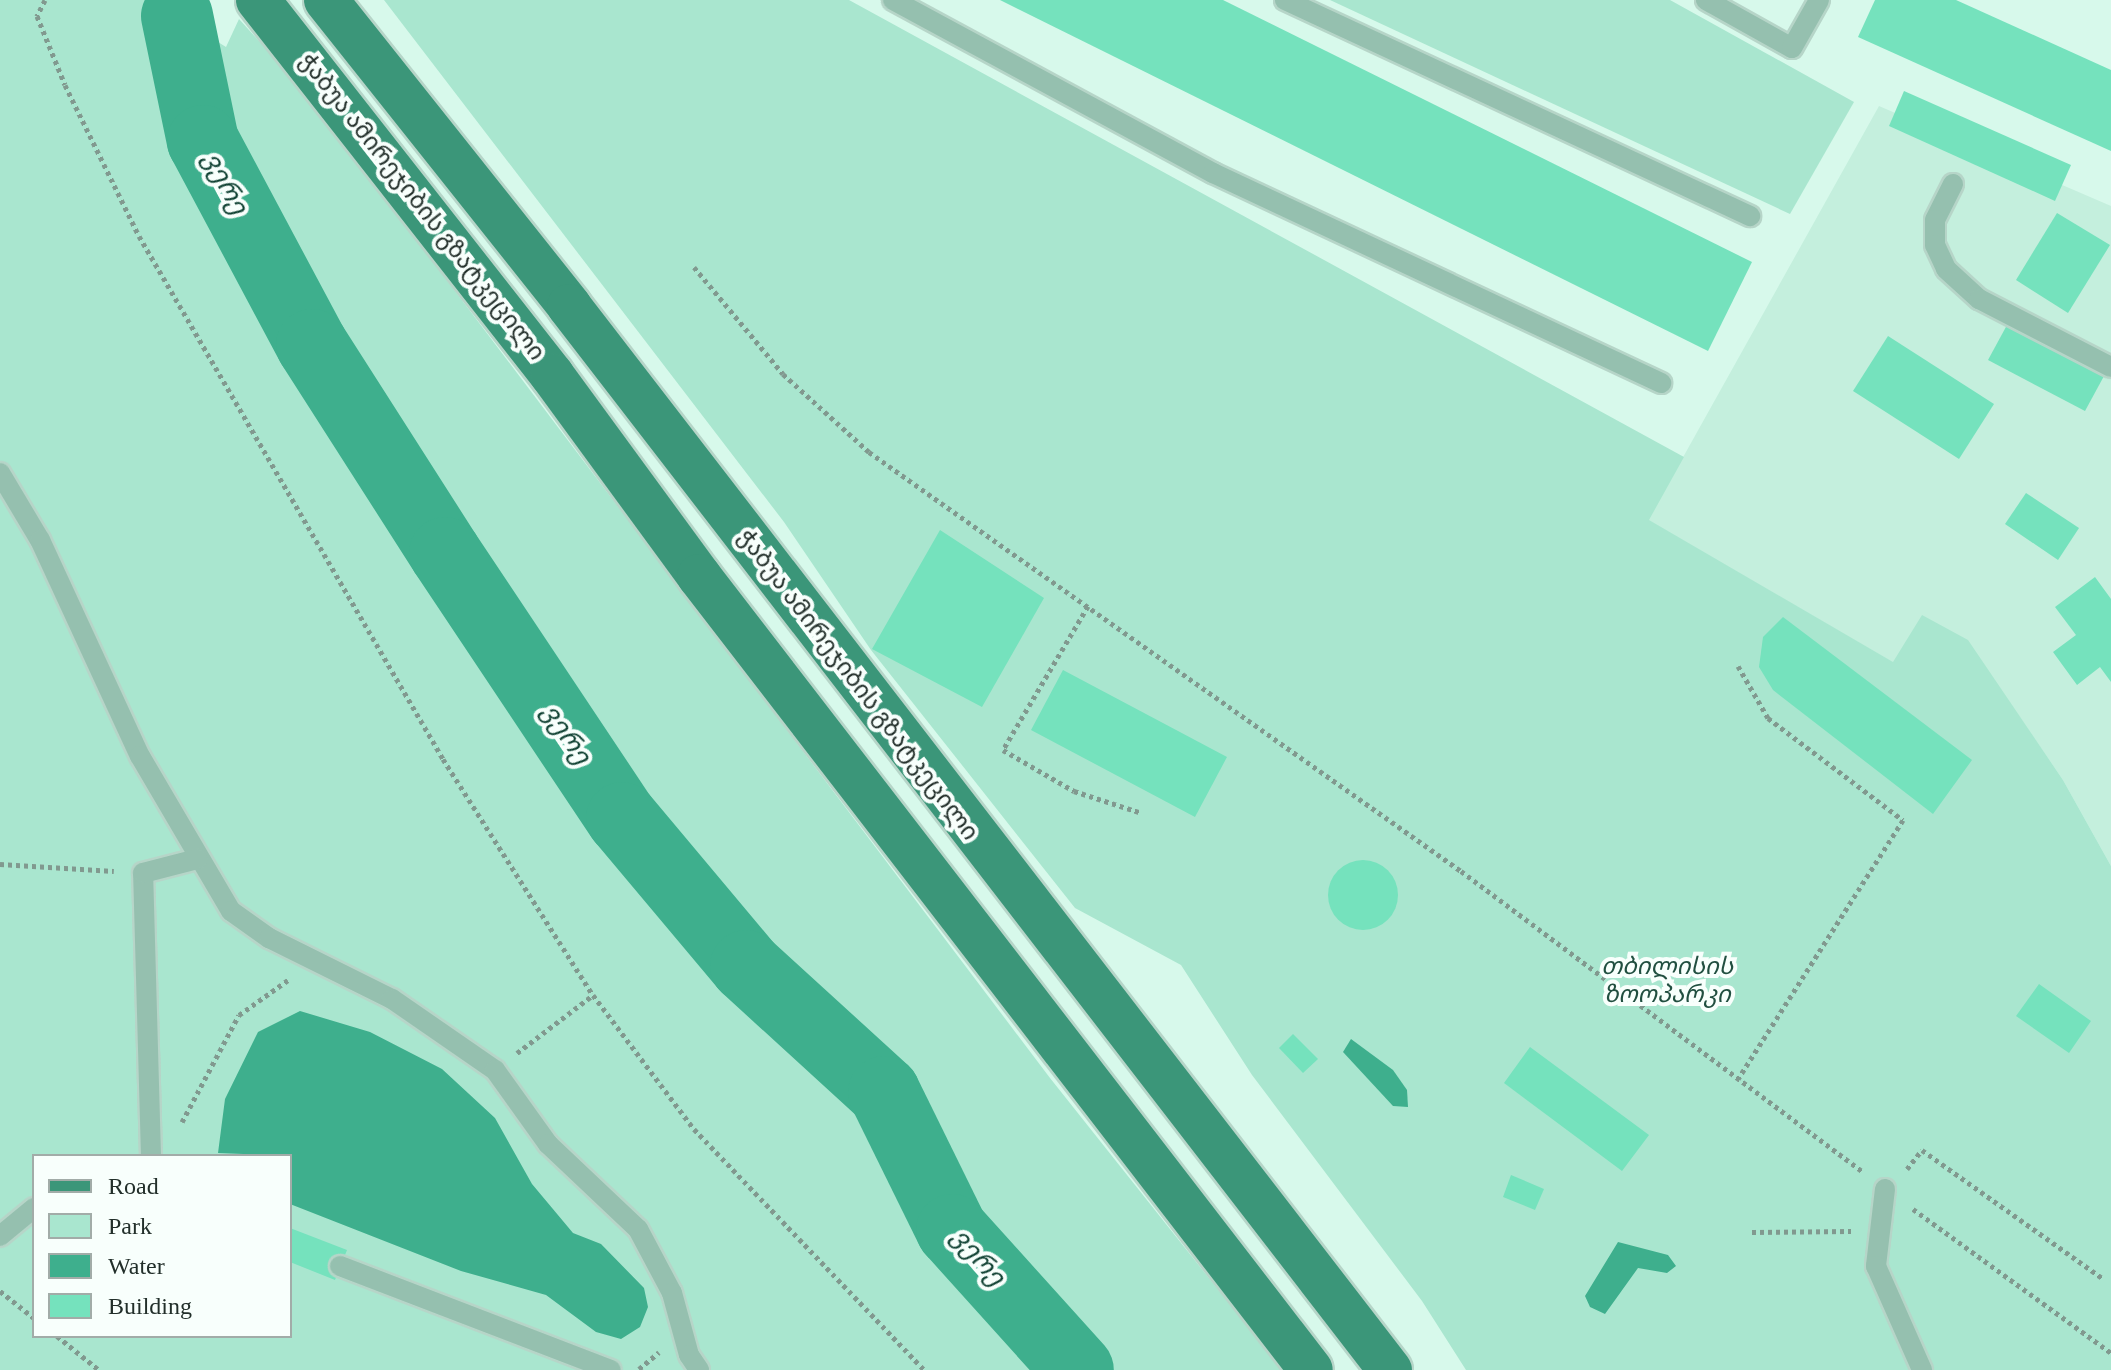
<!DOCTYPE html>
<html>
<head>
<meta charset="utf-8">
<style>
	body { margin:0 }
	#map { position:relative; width:2111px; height:1370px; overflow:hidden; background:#d7f9eb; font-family:"Times New Roman","Noto Sans Georgian",serif }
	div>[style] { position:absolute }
	.built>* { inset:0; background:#c4efdd }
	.green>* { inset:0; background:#a9e6cf }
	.water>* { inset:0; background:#3eaf8d }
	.river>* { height:72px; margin:-36px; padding:0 36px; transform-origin:36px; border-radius:36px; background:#3eaf8d }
	.building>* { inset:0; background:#75e2bd }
	.round { border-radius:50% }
	.path>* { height:5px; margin-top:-2.5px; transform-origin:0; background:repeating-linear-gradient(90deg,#81998f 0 4px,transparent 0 8px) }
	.roads { filter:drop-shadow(2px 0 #b6d5c8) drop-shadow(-2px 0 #b6d5c8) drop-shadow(0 2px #b6d5c8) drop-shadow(0 -2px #b6d5c8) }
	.service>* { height:20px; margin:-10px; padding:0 10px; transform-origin:10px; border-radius:10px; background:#95c0af }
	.primary>* { height:44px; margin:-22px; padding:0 22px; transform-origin:22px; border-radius:22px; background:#3b9679 }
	span { translate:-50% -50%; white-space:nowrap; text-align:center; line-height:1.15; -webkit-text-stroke:8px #f8fffc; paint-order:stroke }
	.street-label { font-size:24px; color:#222f2a }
	.park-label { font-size:24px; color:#214f40; font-style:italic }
	.water-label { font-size:26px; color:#0d3f30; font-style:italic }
	.legend { position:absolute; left:32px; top:1154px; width:260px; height:184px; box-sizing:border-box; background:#f8fffc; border:2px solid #a2aca8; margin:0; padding:10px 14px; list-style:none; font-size:24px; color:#222f2a }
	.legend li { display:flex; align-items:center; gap:16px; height:40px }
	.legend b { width:40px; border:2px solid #a2aca8 }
</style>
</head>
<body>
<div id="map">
	<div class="built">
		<i style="clip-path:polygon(1879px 106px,2111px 206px,2111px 866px,2063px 780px,1967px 640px,1894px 663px,1648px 520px)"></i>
	</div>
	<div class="green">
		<i style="clip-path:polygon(evenodd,0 0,150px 0,226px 47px,239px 19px,300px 86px,1050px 1078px,1282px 1370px,0 1370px,0 0,34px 1156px,290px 1156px,290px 1336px,34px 1336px,34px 1156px)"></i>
		<i style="clip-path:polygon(384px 0,849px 0,1684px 457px,1649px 520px,1893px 662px,1922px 615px,1968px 640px,2063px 780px,2111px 866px,2111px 1370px,1466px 1370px,1422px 1301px,1252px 1075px,1181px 965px,1075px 908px,871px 650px,784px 522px)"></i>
		<i style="clip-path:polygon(1330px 0,1670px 0,1854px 102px,1790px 214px)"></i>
	</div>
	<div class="water">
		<i style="clip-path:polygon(300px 1011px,370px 1032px,442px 1069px,495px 1118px,532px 1184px,573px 1233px,601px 1244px,644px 1288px,648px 1307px,640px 1327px,621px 1339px,596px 1332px,546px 1295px,461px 1271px,290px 1204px,290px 1156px,218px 1153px,225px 1099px,258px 1032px)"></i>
		<i style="clip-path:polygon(1351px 1039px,1393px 1070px,1407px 1090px,1408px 1107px,1393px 1106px,1343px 1052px)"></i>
		<i style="clip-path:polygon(1618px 1242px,1668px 1255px,1676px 1266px,1667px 1273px,1638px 1268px,1605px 1314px,1590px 1307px,1585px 1296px)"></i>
	</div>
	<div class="river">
		<i style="left:177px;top:16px;width:128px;rotate:78.3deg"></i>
		<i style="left:203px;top:141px;width:231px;rotate:61.9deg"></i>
		<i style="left:312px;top:345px;width:247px;rotate:57.4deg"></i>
		<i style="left:445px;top:553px;width:319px;rotate:56.3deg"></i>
		<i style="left:622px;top:818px;width:193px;rotate:50deg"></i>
		<i style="left:746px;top:966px;width:187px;rotate:42.4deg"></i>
		<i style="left:884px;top:1092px;width:154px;rotate:63.8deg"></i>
		<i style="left:952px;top:1230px;width:188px;rotate:48deg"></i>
	</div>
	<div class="building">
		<i style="clip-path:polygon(1000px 0,1223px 0,1752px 262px,1708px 351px)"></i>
		<i style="clip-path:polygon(1875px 0,1956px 0,2111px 70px,2111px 151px,1858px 37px)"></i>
		<i style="clip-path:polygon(1904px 91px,2071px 165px,2055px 201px,1889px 126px)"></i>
		<i style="clip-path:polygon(2057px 213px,2110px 245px,2068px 313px,2016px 280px)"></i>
		<i style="clip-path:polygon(2007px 325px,2104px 376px,2085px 411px,1988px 360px)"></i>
		<i style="clip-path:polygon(1888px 336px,1994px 404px,1959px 459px,1853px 391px)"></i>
		<i style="clip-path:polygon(2026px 493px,2079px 528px,2058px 560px,2005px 524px)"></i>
		<i style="clip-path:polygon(940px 530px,1044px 598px,982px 707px,872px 649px)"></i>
		<i style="clip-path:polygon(2095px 577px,2111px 599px,2111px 682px,2100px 667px,2077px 685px,2053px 652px,2076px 635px,2055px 607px)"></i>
		<i style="clip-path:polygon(1783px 617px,1972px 760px,1933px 814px,1773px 690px,1759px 667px,1763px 637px)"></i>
		<i style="clip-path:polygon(1063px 670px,1227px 757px,1195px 817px,1031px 730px)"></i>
		<i class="round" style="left:1328px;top:860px;width:70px;height:70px"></i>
		<i style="clip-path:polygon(2039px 984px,2091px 1021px,2069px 1053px,2016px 1016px)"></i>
		<i style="clip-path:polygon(1293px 1034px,1318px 1059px,1303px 1073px,1279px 1048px)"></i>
		<i style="clip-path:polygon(1530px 1047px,1649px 1135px,1622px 1171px,1504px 1083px)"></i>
		<i style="clip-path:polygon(1511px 1175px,1544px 1189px,1535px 1210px,1503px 1197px)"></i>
		<i style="clip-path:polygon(290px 1228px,347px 1250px,335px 1280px,290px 1262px)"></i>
	</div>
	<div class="path">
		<i style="left:45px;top:0;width:18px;rotate:117deg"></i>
		<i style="left:37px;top:16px;width:74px;rotate:67.9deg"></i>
		<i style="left:65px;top:85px;width:168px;rotate:63.9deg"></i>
		<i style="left:139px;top:236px;width:605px;rotate:59.83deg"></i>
		<i style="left:443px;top:759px;width:280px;rotate:57.6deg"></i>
		<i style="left:593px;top:995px;width:168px;rotate:53deg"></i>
		<i style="left:694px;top:1129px;width:333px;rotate:46.3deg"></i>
		<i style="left:694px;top:267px;width:139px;rotate:50.2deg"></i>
		<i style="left:783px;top:374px;width:116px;rotate:42.2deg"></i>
		<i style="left:869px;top:452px;width:725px;rotate:35.29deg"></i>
		<i style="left:1461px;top:871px;width:502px;rotate:36.82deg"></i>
		<i style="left:1088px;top:606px;width:167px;rotate:120.6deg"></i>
		<i style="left:1003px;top:750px;width:82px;rotate:30deg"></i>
		<i style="left:1074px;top:791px;width:71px;rotate:17.9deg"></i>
		<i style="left:1738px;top:666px;width:60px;rotate:60deg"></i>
		<i style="left:1768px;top:718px;width:169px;rotate:37.1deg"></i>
		<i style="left:1903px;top:820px;width:307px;rotate:122.5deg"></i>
		<i style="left:0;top:864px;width:114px;rotate:3.5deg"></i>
		<i style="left:517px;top:1053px;width:96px;rotate:-37.3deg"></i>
		<i style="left:182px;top:1122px;width:121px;rotate:-62deg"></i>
		<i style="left:239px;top:1015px;width:60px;rotate:-35.5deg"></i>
		<i style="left:1907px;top:1169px;width:24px;rotate:-52deg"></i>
		<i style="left:1922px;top:1150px;width:221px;rotate:35.4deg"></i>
		<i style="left:1913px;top:1209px;width:245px;rotate:36deg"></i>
		<i style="left:1752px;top:1232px;width:99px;rotate:-0.6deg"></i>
		<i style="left:0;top:1291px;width:43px;rotate:38.5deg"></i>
		<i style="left:57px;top:1336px;width:54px;rotate:39deg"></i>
		<i style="left:639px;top:1369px;width:26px;rotate:-40deg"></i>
	</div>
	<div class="roads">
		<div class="service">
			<i style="left:893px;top:0;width:364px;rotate:28.4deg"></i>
			<i style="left:1213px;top:173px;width:495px;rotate:25.1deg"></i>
			<i style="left:1285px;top:0;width:513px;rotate:24.92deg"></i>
			<i style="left:1706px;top:0;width:98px;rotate:29.2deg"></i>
			<i style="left:1792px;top:48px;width:55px;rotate:-60.6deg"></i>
			<i style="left:1953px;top:184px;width:40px;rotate:116.6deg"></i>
			<i style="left:1935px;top:220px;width:25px;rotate:90deg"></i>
			<i style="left:1935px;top:245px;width:26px;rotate:65deg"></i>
			<i style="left:1946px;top:269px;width:45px;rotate:42.3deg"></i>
			<i style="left:1979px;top:299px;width:148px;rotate:27.3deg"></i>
			<i style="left:0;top:473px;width:78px;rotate:59.2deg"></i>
			<i style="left:40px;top:540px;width:238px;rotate:65.2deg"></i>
			<i style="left:140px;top:756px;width:180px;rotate:59.6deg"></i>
			<i style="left:231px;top:911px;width:47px;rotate:35.4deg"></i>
			<i style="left:269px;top:938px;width:137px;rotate:26.4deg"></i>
			<i style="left:392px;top:999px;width:125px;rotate:34.6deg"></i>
			<i style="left:495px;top:1070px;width:91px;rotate:54.4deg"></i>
			<i style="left:548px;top:1144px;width:124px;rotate:43.4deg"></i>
			<i style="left:638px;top:1229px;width:72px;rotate:62deg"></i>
			<i style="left:672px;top:1293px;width:64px;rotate:74.7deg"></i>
			<i style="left:689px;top:1355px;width:18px;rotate:56deg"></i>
			<i style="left:151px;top:1156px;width:283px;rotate:-91.6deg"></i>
			<i style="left:143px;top:873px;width:56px;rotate:-14.5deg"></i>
			<i style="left:1885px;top:1189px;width:78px;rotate:96.7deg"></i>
			<i style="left:1876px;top:1266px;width:114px;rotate:66.1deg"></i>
			<i style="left:0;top:1236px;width:44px;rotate:-39.5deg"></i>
			<i style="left:340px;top:1266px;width:290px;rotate:21deg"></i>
		</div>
		<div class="primary">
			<i style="left:258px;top:0;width:477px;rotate:51.9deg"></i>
			<i style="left:552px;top:375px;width:249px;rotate:53.8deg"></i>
			<i style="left:699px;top:576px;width:1002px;rotate:52.38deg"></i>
			<i style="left:326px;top:0;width:391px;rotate:51.5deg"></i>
			<i style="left:569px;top:306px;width:1344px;rotate:52.35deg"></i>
		</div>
	</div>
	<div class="street-label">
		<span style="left:422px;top:207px;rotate:52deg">ჭაბუა ამირეჯიბის გზატკეცილი</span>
		<span style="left:858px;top:685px;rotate:53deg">ჭაბუა ამირეჯიბის გზატკეცილი</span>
	</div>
	<div class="park-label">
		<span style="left:1667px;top:981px">თბილისის<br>ზოოპარკი</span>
	</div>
	<div class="water-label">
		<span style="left:225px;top:183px;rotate:62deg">ვერე</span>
		<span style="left:566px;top:734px;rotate:56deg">ვერე</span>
		<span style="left:978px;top:1257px;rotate:49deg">ვერე</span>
	</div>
	<ul class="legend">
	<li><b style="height:10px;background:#3b9679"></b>Road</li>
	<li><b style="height:22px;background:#a9e6cf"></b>Park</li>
	<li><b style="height:22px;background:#3eaf8d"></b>Water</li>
	<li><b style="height:22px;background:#75e2bd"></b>Building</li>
	</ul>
</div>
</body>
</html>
